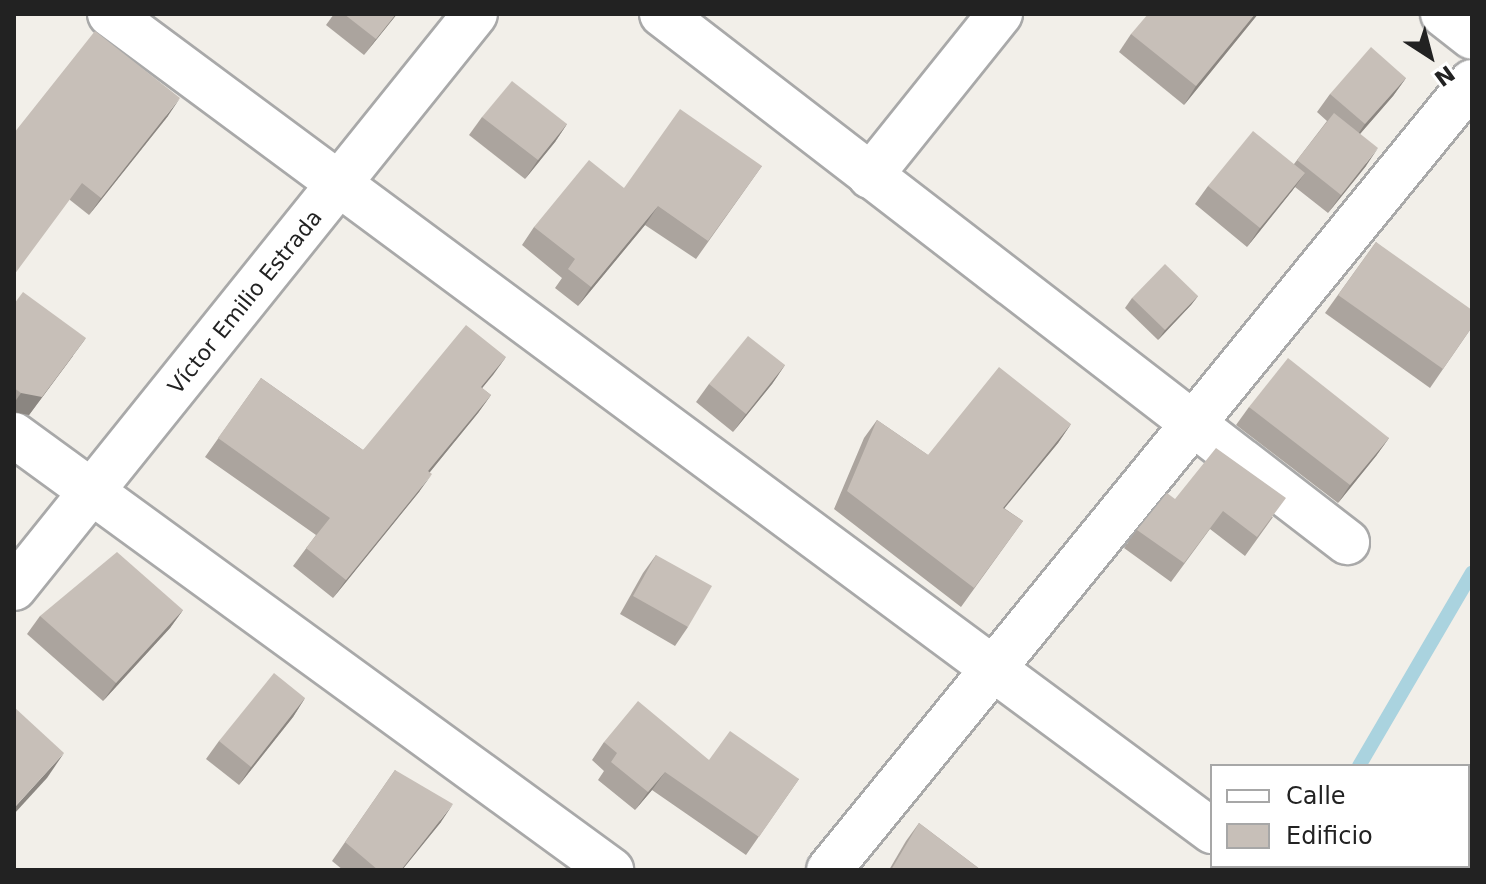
<!DOCTYPE html>
<html>
<head>
<meta charset="utf-8">
<style>
	body { margin:0 }
	#map { position:relative; width:1486px; height:884px; overflow:hidden; background:#f2efe9; font-family:"DejaVu Sans",sans-serif }
	div>[style] { position:absolute }
	.stream>* { height:14px; margin:-7px; padding:0 7px; transform-origin:7px; border-radius:7px; background:#aad3df }
	.roads { filter:drop-shadow(2px 0 #a9a9a9) drop-shadow(-2px 0 #a9a9a9) drop-shadow(0 2px #a9a9a9) drop-shadow(0 -2px #a9a9a9) }
	.minor>* { height:44px; margin:-22px; padding:0 22px; transform-origin:22px; border-radius:22px; background:#fff }
	.wall>* { inset:0; background:#aba49e }
	.shaded-wall>* { inset:0; background:#8b8681 }
	.building>* { inset:0; background:#c7bfb8 }
	span { translate:-50% -50%; white-space:nowrap; text-align:center; line-height:1.15; -webkit-text-stroke:8px #fff; paint-order:stroke }
	.street-label { font-size:22px; color:#222 }
	.frame { position:absolute; inset:0; border:16px solid #222; pointer-events:none }
	.legend { position:absolute; left:1210px; top:764px; width:260px; height:104px; box-sizing:border-box; background:#fff; border:2px solid #a7a7a7; margin:0; padding:10px 14px; list-style:none; font-size:24px; color:#222 }
	.legend li { display:flex; align-items:center; gap:16px; height:40px }
	.legend b { width:40px; border:2px solid #a7a7a7 }
	.north { position:absolute; left:1390px; top:16px; width:80px; height:80px; -webkit-text-stroke:6px #fff; paint-order:stroke; rotate:144deg; font-size:22px; font-weight:700; line-height:32px; text-align:center; color:#222 }
	.north::after { content:''; display:block; margin:auto; width:28px; height:36px; background:#222; clip-path:polygon(50% 0,100% 100%,50% 72%,0 100%) }
</style>
</head>
<body>
<div id="map">
	<div class="stream">
		<i style="left:1359px;top:766px;width:224px;rotate:-59.7deg"></i>
		<i style="left:1299px;top:870px;width:4px;rotate:-63deg"></i>
	</div>
	<div class="roads">
		<div class="minor">
			<i style="left:110px;top:14px;width:1372px;rotate:36.55deg"></i>
			<i style="left:662px;top:14px;width:865px;rotate:37.63deg"></i>
			<i style="left:1443px;top:14px;width:37px;rotate:38deg"></i>
			<i style="left:870px;top:176px;width:208px;rotate:-51.3deg"></i>
			<i style="left:14px;top:435px;width:739px;rotate:36.08deg"></i>
			<i style="left:14px;top:588px;width:736px;rotate:-51.23deg"></i>
			<i style="left:829px;top:870px;width:1017px;rotate:-50.79deg"></i>
		</div>
	</div>
	<div class="wall">
		<i style="clip-path:polygon(334px 14px,397px 14px,364px 55px,326px 25px)"></i>
		<i style="clip-path:polygon(1258px 14px,1184px 105px,1119px 52px,1131px 34px)"></i>
		<i style="clip-path:polygon(1406px 78px,1393px 96px,1360px 134px,1366px 166px,1328px 213px,1295px 187px,1247px 247px,1195px 204px,1208px 186px,1294px 164px,1327px 121px,1317px 112px,1330px 94px)"></i>
		<i style="clip-path:polygon(168px 116px,89px 215px,70px 200px,14px 133px)"></i>
		<i style="clip-path:polygon(482px 117px,567px 124px,555px 142px,525px 179px,469px 135px)"></i>
		<i style="clip-path:polygon(762px 166px,696px 259px,645px 225px,578px 306px,555px 288px,562px 278px,522px 245px,534px 227px,624px 188px)"></i>
		<i style="clip-path:polygon(1376px 242px,1472px 327px,1430px 388px,1325px 313px)"></i>
		<i style="clip-path:polygon(1198px 296px,1191px 305px,1158px 340px,1125px 308px,1132px 298px)"></i>
		<i style="clip-path:polygon(14px 304px,73px 356px,29px 415px,14px 412px)"></i>
		<i style="clip-path:polygon(506px 357px,482px 388px,491px 395px,478px 413px,430px 472px,419px 492px,333px 598px,293px 566px,316px 535px,205px 457px,261px 378px,363px 450px)"></i>
		<i style="clip-path:polygon(785px 365px,772px 384px,733px 432px,696px 402px,709px 384px)"></i>
		<i style="clip-path:polygon(1249px 407px,1389px 438px,1376px 456px,1338px 503px,1236px 425px)"></i>
		<i style="clip-path:polygon(877px 420px,928px 455px,1071px 424px,1058px 443px,1004px 508px,1023px 521px,961px 607px,834px 509px,864px 438px)"></i>
		<i style="clip-path:polygon(1175px 499px,1273px 517px,1245px 556px,1210px 529px,1171px 582px,1124px 548px,1137px 530px)"></i>
		<i style="clip-path:polygon(656px 555px,688px 627px,675px 646px,620px 614px,643px 573px)"></i>
		<i style="clip-path:polygon(183px 610px,170px 628px,103px 701px,27px 634px,40px 616px)"></i>
		<i style="clip-path:polygon(305px 698px,293px 717px,239px 785px,206px 759px,219px 741px)"></i>
		<i style="clip-path:polygon(604px 742px,709px 760px,799px 779px,746px 855px,652px 790px,635px 810px,598px 780px,604px 771px,592px 760px)"></i>
		<i style="clip-path:polygon(395px 770px,441px 822px,402px 870px,343px 870px,332px 861px)"></i>
		<i style="clip-path:polygon(919px 823px,981px 870px,889px 870px,906px 841px)"></i>
	</div>
	<div class="shaded-wall">
		<i style="clip-path:polygon(396px 14px,397px 14px,364px 55px,376px 39px)"></i>
		<i style="clip-path:polygon(1255px 14px,1258px 14px,1184px 105px,1196px 86px)"></i>
		<i style="clip-path:polygon(1406px 78px,1393px 96px,1352px 143px,1365px 124px)"></i>
		<i style="clip-path:polygon(180px 98px,168px 116px,89px 215px,101px 198px)"></i>
		<i style="clip-path:polygon(567px 124px,555px 142px,525px 179px,538px 160px)"></i>
		<i style="clip-path:polygon(1378px 148px,1366px 166px,1328px 213px,1341px 195px)"></i>
		<i style="clip-path:polygon(1305px 173px,1292px 191px,1247px 247px,1260px 228px)"></i>
		<i style="clip-path:polygon(658px 206px,645px 225px,578px 306px,591px 287px)"></i>
		<i style="clip-path:polygon(1198px 296px,1191px 305px,1158px 340px,1165px 330px)"></i>
		<i style="clip-path:polygon(86px 338px,29px 415px,14px 412px,14px 403px,21px 393px)"></i>
		<i style="clip-path:polygon(506px 357px,493px 375px,468px 405px,481px 387px)"></i>
		<i style="clip-path:polygon(785px 365px,772px 384px,733px 432px,746px 414px)"></i>
		<i style="clip-path:polygon(491px 395px,478px 413px,416px 489px,428px 471px)"></i>
		<i style="clip-path:polygon(1071px 424px,1058px 443px,990px 526px,1003px 508px)"></i>
		<i style="clip-path:polygon(1389px 438px,1376px 456px,1338px 503px,1350px 485px)"></i>
		<i style="clip-path:polygon(432px 474px,419px 492px,333px 598px,346px 580px)"></i>
		<i style="clip-path:polygon(183px 610px,170px 628px,103px 701px,116px 683px)"></i>
		<i style="clip-path:polygon(305px 698px,293px 717px,239px 785px,251px 767px)"></i>
		<i style="clip-path:polygon(64px 753px,47px 778px,14px 814px,14px 808px)"></i>
		<i style="clip-path:polygon(665px 772px,652px 790px,635px 810px,648px 792px)"></i>
		<i style="clip-path:polygon(453px 804px,441px 822px,402px 870px,401px 870px)"></i>
	</div>
	<div class="building">
		<i style="clip-path:polygon(344px 14px,396px 14px,376px 39px)"></i>
		<i style="clip-path:polygon(1148px 14px,1255px 14px,1196px 86px,1131px 34px)"></i>
		<i style="clip-path:polygon(95px 31px,180px 98px,101px 198px,82px 183px,14px 275px,14px 133px)"></i>
		<i style="clip-path:polygon(1371px 47px,1406px 78px,1365px 124px,1330px 94px)"></i>
		<i style="clip-path:polygon(512px 81px,567px 124px,538px 160px,482px 117px)"></i>
		<i style="clip-path:polygon(680px 109px,762px 166px,708px 241px,658px 206px,591px 287px,568px 269px,575px 259px,534px 227px,589px 160px,624px 188px)"></i>
		<i style="clip-path:polygon(1334px 113px,1378px 148px,1341px 195px,1297px 160px)"></i>
		<i style="clip-path:polygon(1253px 131px,1305px 173px,1260px 228px,1208px 186px)"></i>
		<i style="clip-path:polygon(1376px 242px,1472px 310px,1472px 327px,1443px 369px,1338px 295px)"></i>
		<i style="clip-path:polygon(1165px 264px,1198px 296px,1165px 330px,1132px 298px)"></i>
		<i style="clip-path:polygon(23px 292px,86px 338px,42px 397px,21px 393px,14px 388px,14px 304px)"></i>
		<i style="clip-path:polygon(466px 325px,506px 357px,481px 387px,491px 395px,428px 471px,432px 474px,346px 580px,306px 548px,330px 518px,218px 438px,261px 378px,363px 450px)"></i>
		<i style="clip-path:polygon(748px 336px,785px 365px,746px 414px,709px 384px)"></i>
		<i style="clip-path:polygon(1288px 358px,1389px 438px,1350px 485px,1249px 407px)"></i>
		<i style="clip-path:polygon(999px 367px,1071px 424px,1003px 508px,1023px 521px,974px 588px,847px 491px,877px 420px,928px 455px)"></i>
		<i style="clip-path:polygon(1216px 448px,1286px 498px,1257px 537px,1223px 511px,1184px 563px,1137px 530px,1167px 493px,1175px 499px)"></i>
		<i style="clip-path:polygon(117px 552px,183px 610px,116px 683px,40px 616px)"></i>
		<i style="clip-path:polygon(656px 555px,712px 586px,688px 627px,633px 596px)"></i>
		<i style="clip-path:polygon(274px 673px,305px 698px,251px 767px,219px 741px)"></i>
		<i style="clip-path:polygon(638px 701px,709px 760px,730px 731px,799px 779px,759px 837px,665px 772px,648px 792px,611px 762px,617px 753px,604px 742px)"></i>
		<i style="clip-path:polygon(14px 707px,64px 753px,14px 808px)"></i>
		<i style="clip-path:polygon(395px 770px,453px 804px,401px 870px,378px 870px,345px 842px)"></i>
		<i style="clip-path:polygon(919px 823px,981px 870px,891px 870px)"></i>
	</div>
	<div class="street-label">
		<span style="left:245px;top:302px;rotate:-51deg">Víctor Emilio Estrada</span>
	</div>
	<div class="frame"></div>
	<ul class="legend">
	<li><b style="height:10px;background:#fff"></b>Calle</li>
	<li><b style="height:22px;background:#c7bfb8"></b>Edificio</li>
	</ul>
	<div class="north">N</div>
</div>
</body>
</html>
